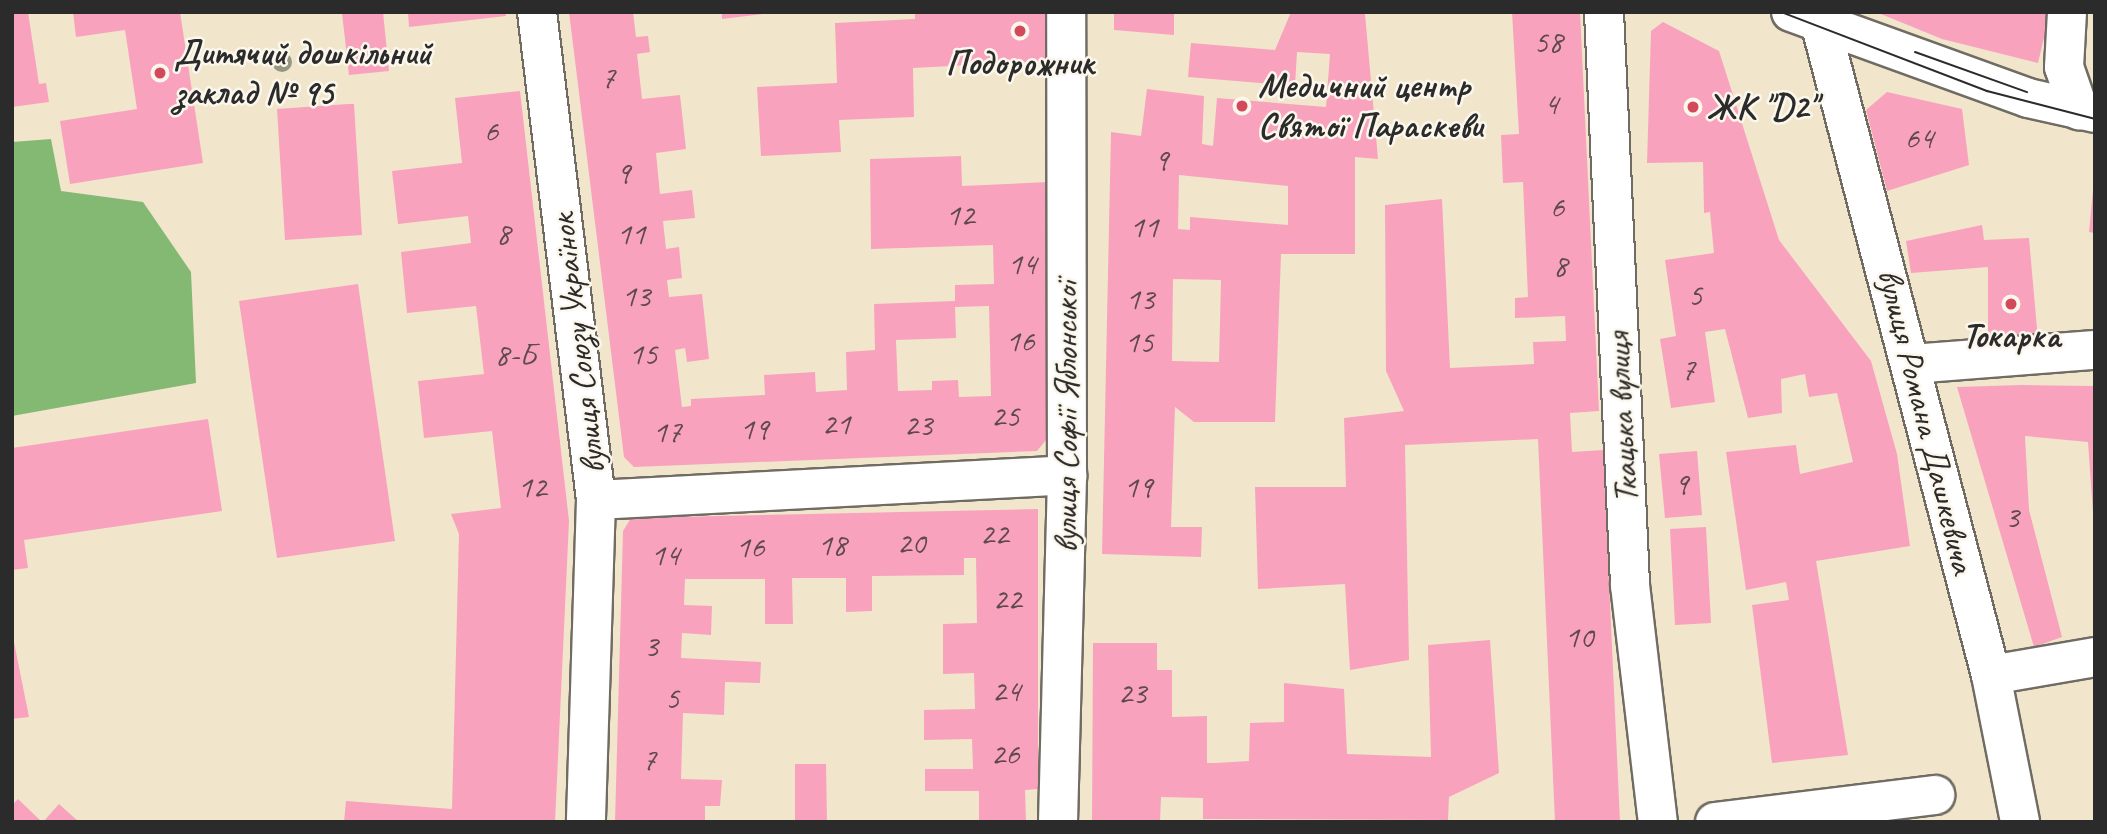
<!DOCTYPE html>
<html>
<head>
<meta charset="utf-8">
<style>
	body { margin:0 }
	#map { position:relative; width:2107px; height:834px; overflow:hidden; background:#f1e6cb; font-family:Caveat,sans-serif }
	div>[style] { position:absolute }
	.forest>* { inset:0; background:#84b974 }
	.building>* { inset:0; background:#f9a2be }
	.roads { filter:drop-shadow(2px 0 #706c63) drop-shadow(-2px 0 #706c63) drop-shadow(0 2px #706c63) drop-shadow(0 -2px #706c63) }
	.minor>* { height:38px; margin:-19px; padding:0 19px; transform-origin:19px; border-radius:19px; background:#fff }
	.major>* { height:38px; margin:-19px; padding:0 19px; transform-origin:19px; border-radius:19px; background:#fff }
	.tram>* { height:2px; margin:-1px; padding:0 1px; transform-origin:1px; border-radius:1px; background:#2b2b2b }
	.trees>* { width:20px; height:20px; margin:-10px; border-radius:50%; background:#959780 }
	.dots>* { width:19px; height:19px; translate:-50% -50%; box-sizing:border-box; border:4px solid #fbf7ec; border-radius:50% }
	span { translate:-50% -50%; white-space:nowrap; text-align:center; line-height:1.15; -webkit-text-stroke:5px #fbf7ec; paint-order:stroke }
	.number-label { font-size:32px; color:#5e4950 }
	.number-label span { -webkit-text-stroke-width:0 }
	.poi-label { font-size:35px; color:#2b2b2b; font-weight:700 }
	.left { translate:0 -50%; text-align:left }
	.street-label { font-size:35px; color:#2b2b2b }
	.frame { position:absolute; inset:0; border:14px solid #2b2b2b; pointer-events:none }
</style>
</head>
<body>
<div id="map">
	<div class="forest">
		<i style="clip-path:polygon(51px 139px,61px 191px,143px 202px,191px 272px,196px 383px,12px 416px,12px 142px)"></i>
	</div>
	<div class="building">
		<i style="clip-path:polygon(12px 12px,28px 12px,39px 84px,46px 83px,49px 102px,12px 107px)"></i>
		<i style="clip-path:polygon(73px 12px,180px 12px,203px 163px,70px 184px,60px 121px,137px 109px,125px 30px,76px 37px)"></i>
		<i style="clip-path:polygon(383px 12px,389px 71px,349px 75px,342px 13px)"></i>
		<i style="clip-path:polygon(408px 12px,505px 12px,506px 16px,409px 27px)"></i>
		<i style="clip-path:polygon(evenodd,569px 12px,633px 12px,636px 37px,648px 36px,650px 52px,637px 54px,642px 99px,680px 95px,686px 149px,656px 153px,660px 194px,692px 190px,695px 218px,663px 221px,666px 249px,679px 247px,682px 278px,667px 280px,669px 297px,702px 294px,709px 359px,687px 362px,685px 348px,675px 350px,682px 407px,691px 406px,691px 399px,765px 395px,764px 375px,815px 372px,816px 392px,847px 390px,846px 352px,875px 350px,874px 304px,955px 301px,955px 285px,994px 284px,993px 245px,871px 249px,870px 159px,961px 156px,962px 186px,1049px 182px,1051px 434px,1037px 451px,634px 467px,624px 457px,569px 12px,989px 306px,991px 396px,959px 397px,958px 380px,932px 381px,932px 390px,898px 391px,896px 340px,956px 338px,955px 307px,989px 306px)"></i>
		<i style="clip-path:polygon(722px 12px,762px 12px,763px 14px,722px 19px)"></i>
		<i style="clip-path:polygon(915px 12px,1045px 12px,1045px 61px,913px 68px,914px 117px,839px 120px,841px 152px,761px 156px,757px 87px,837px 83px,835px 23px,915px 19px)"></i>
		<i style="clip-path:polygon(1114px 12px,1174px 12px,1174px 35px,1114px 30px)"></i>
		<i style="clip-path:polygon(evenodd,1291px 12px,1365px 14px,1378px 159px,1355px 157px,1355px 254px,1281px 254px,1275px 422px,1194px 422px,1175px 407px,1171px 527px,1202px 527px,1201px 557px,1102px 554px,1111px 132px,1141px 136px,1147px 89px,1204px 96px,1202px 144px,1213px 146px,1217px 98px,1326px 107px,1330px 54px,1297px 52px,1295px 86px,1188px 77px,1191px 43px,1275px 50px,1291px 12px,1179px 175px,1288px 186px,1288px 225px,1190px 217px,1190px 230px,1178px 229px,1179px 175px,1291px 12px,1173px 279px,1221px 280px,1219px 362px,1172px 361px,1173px 279px)"></i>
		<i style="clip-path:polygon(1512px 12px,1580px 12px,1599px 411px,1570px 413px,1572px 452px,1603px 450px,1620px 822px,1555px 822px,1538px 439px,1405px 445px,1409px 660px,1350px 670px,1345px 584px,1258px 589px,1255px 487px,1346px 487px,1344px 418px,1404px 411px,1386px 371px,1385px 205px,1442px 199px,1450px 368px,1534px 364px,1533px 342px,1566px 341px,1565px 316px,1515px 318px,1515px 298px,1528px 297px,1523px 182px,1503px 183px,1501px 135px,1519px 134px)"></i>
		<i style="clip-path:polygon(1876px 12px,2050px 12px,2038px 63px,1942px 39px)"></i>
		<i style="clip-path:polygon(1663px 22px,1719px 51px,1779px 240px,1871px 361px,1897px 454px,1910px 546px,1816px 561px,1848px 755px,1772px 763px,1752px 605px,1789px 600px,1786px 582px,1746px 590px,1726px 452px,1796px 445px,1800px 474px,1853px 462px,1837px 393px,1809px 397px,1805px 374px,1781px 379px,1782px 413px,1748px 418px,1725px 329px,1705px 332px,1715px 402px,1671px 408px,1660px 339px,1676px 336px,1665px 260px,1714px 253px,1710px 212px,1704px 213px,1703px 162px,1647px 163px,1651px 31px)"></i>
		<i style="clip-path:polygon(520px 91px,569px 521px,555px 822px,344px 822px,346px 801px,452px 809px,459px 534px,451px 514px,501px 508px,492px 431px,424px 438px,418px 381px,484px 374px,476px 306px,407px 313px,401px 252px,471px 243px,468px 216px,398px 224px,392px 171px,462px 163px,455px 98px)"></i>
		<i style="clip-path:polygon(1887px 92px,1962px 109px,1969px 165px,1887px 191px,1866px 110px)"></i>
		<i style="clip-path:polygon(348px 104px,354px 104px,362px 235px,285px 240px,277px 109px)"></i>
		<i style="clip-path:polygon(2093px 190px,2095px 190px,2095px 233px,2089px 232px)"></i>
		<i style="clip-path:polygon(1982px 225px,1984px 240px,2029px 238px,2038px 340px,1988px 342px,1988px 267px,1911px 273px,1906px 241px)"></i>
		<i style="clip-path:polygon(358px 284px,395px 541px,277px 558px,239px 301px)"></i>
		<i style="clip-path:polygon(2022px 385px,2095px 386px,2095px 541px,2088px 442px,2025px 436px,2029px 510px,2062px 637px,2034px 647px,1957px 387px)"></i>
		<i style="clip-path:polygon(208px 419px,222px 511px,24px 540px,28px 568px,12px 570px,12px 448px)"></i>
		<i style="clip-path:polygon(1697px 451px,1702px 515px,1665px 518px,1659px 454px)"></i>
		<i style="clip-path:polygon(1038px 509px,1038px 789px,1025px 790px,1026px 822px,979px 822px,979px 791px,925px 791px,925px 769px,973px 769px,972px 739px,924px 740px,924px 710px,975px 709px,974px 673px,943px 674px,943px 624px,977px 623px,976px 558px,964px 558px,964px 575px,872px 576px,872px 611px,846px 612px,846px 578px,792px 578px,793px 624px,765px 624px,765px 579px,685px 579px,684px 605px,712px 606px,711px 635px,682px 633px,681px 658px,761px 662px,760px 683px,725px 682px,724px 715px,683px 713px,681px 779px,722px 780px,720px 806px,705px 806px,705px 822px,615px 822px,623px 531px,631px 518px)"></i>
		<i style="clip-path:polygon(1706px 527px,1711px 623px,1675px 625px,1670px 529px)"></i>
		<i style="clip-path:polygon(12px 632px,29px 717px,12px 719px)"></i>
		<i style="clip-path:polygon(1490px 640px,1499px 773px,1449px 797px,1448px 820px,1203px 819px,1203px 798px,1161px 797px,1160px 822px,1092px 822px,1093px 643px,1157px 643px,1157px 670px,1172px 670px,1172px 717px,1207px 716px,1207px 763px,1215px 763px,1249px 761px,1250px 723px,1284px 722px,1284px 683px,1344px 689px,1347px 754px,1431px 757px,1428px 645px)"></i>
		<i style="clip-path:polygon(795px 764px,826px 764px,827px 822px,795px 822px)"></i>
		<i style="clip-path:polygon(18px 799px,42px 822px,12px 822px,12px 805px)"></i>
		<i style="clip-path:polygon(59px 804px,79px 822px,43px 822px)"></i>
	</div>
	<div class="roads">
		<div class="minor">
			<i style="left:537px;top:12px;width:492px;rotate:83.1deg"></i>
			<i style="left:596px;top:500px;width:322px;rotate:91.8deg"></i>
			<i style="left:1604px;top:12px;width:574px;rotate:87.4deg"></i>
			<i style="left:1630px;top:585px;width:239px;rotate:83.3deg"></i>
			<i style="left:2067px;top:12px;width:55px;rotate:93.1deg"></i>
			<i style="left:2064px;top:67px;width:46px;rotate:70.8deg"></i>
			<i style="left:1820px;top:22px;width:675px;rotate:75.33deg"></i>
			<i style="left:1991px;top:675px;width:150px;rotate:78.8deg"></i>
			<i style="left:1911px;top:364px;width:185px;rotate:-4.4deg"></i>
			<i style="left:596px;top:500px;width:472px;rotate:-3deg"></i>
			<i style="left:1991px;top:675px;width:106px;rotate:-9.8deg"></i>
			<i style="left:1058px;top:822px;width:347px;rotate:-88.5deg"></i>
			<i style="left:1067px;top:475px;width:463px;rotate:-90.1deg"></i>
			<i style="left:1715px;top:822px;width:222px;rotate:-7deg"></i>
		</div>
		<div class="major">
			<i style="left:1791px;top:12px;width:252px;rotate:19.9deg"></i>
			<i style="left:2028px;top:98px;width:69px;rotate:12.6deg"></i>
		</div>
	</div>
	<div class="tram">
		<i style="left:1781px;top:12px;width:221px;rotate:21deg"></i>
		<i style="left:1987px;top:91px;width:112px;rotate:14.5deg"></i>
		<i style="left:1915px;top:52px;width:119px;rotate:19.7deg"></i>
	</div>
	<div class="trees">
		<i style="left:282px;top:62px"></i>
	</div>
	<div class="dots">
		<i style="left:1020px;top:31px;background:#d1495b"></i>
		<i style="left:160px;top:73px;background:#d1495b"></i>
		<i style="left:1242px;top:106px;background:#d1495b"></i>
		<i style="left:1693px;top:107px;background:#d1495b"></i>
		<i style="left:2011px;top:304px;background:#d1495b"></i>
	</div>
	<div class="number-label">
		<span style="left:1548px;top:42px">58</span>
		<span style="left:608px;top:78px">7</span>
		<span style="left:1551px;top:104px">4</span>
		<span style="left:491px;top:131px">6</span>
		<span style="left:1919px;top:138px">64</span>
		<span style="left:1161px;top:160px">9</span>
		<span style="left:623px;top:173px">9</span>
		<span style="left:1557px;top:207px">6</span>
		<span style="left:960px;top:215px">12</span>
		<span style="left:1144px;top:227px">11</span>
		<span style="left:503px;top:234px">8</span>
		<span style="left:631px;top:234px">11</span>
		<span style="left:1022px;top:264px">14</span>
		<span style="left:1560px;top:266px">8</span>
		<span style="left:1695px;top:295px">5</span>
		<span style="left:636px;top:296px">13</span>
		<span style="left:1140px;top:299px">13</span>
		<span style="left:1020px;top:341px">16</span>
		<span style="left:1139px;top:342px">15</span>
		<span style="left:643px;top:354px">15</span>
		<span style="left:515px;top:355px">8-Б</span>
		<span style="left:1688px;top:370px">7</span>
		<span style="left:1005px;top:416px">25</span>
		<span style="left:836px;top:424px">21</span>
		<span style="left:918px;top:425px">23</span>
		<span style="left:754px;top:429px">19</span>
		<span style="left:667px;top:432px">17</span>
		<span style="left:1681px;top:484px">9</span>
		<span style="left:532px;top:487px">12</span>
		<span style="left:1138px;top:487px">19</span>
		<span style="left:2012px;top:517px">3</span>
		<span style="left:994px;top:534px">22</span>
		<span style="left:911px;top:543px">20</span>
		<span style="left:832px;top:545px">18</span>
		<span style="left:750px;top:547px">16</span>
		<span style="left:665px;top:555px">14</span>
		<span style="left:1007px;top:599px">22</span>
		<span style="left:1579px;top:637px">10</span>
		<span style="left:651px;top:646px">3</span>
		<span style="left:1006px;top:691px">24</span>
		<span style="left:1132px;top:693px">23</span>
		<span style="left:672px;top:698px">5</span>
		<span style="left:1005px;top:754px">26</span>
		<span style="left:649px;top:760px">7</span>
	</div>
	<div class="poi-label">
		<span class="left" style="left:174px;top:73px">Дитячий дошкільний<br>заклад № 95</span>
		<span style="left:1020px;top:63px">Подорожник</span>
		<span class="left" style="left:1258px;top:106px">Медичний центр<br>Святої Параскеви</span>
		<span class="left" style="left:1707px;top:107px">ЖК "D2"</span>
		<span style="left:2011px;top:336px">Токарка</span>
	</div>
	<div class="street-label">
		<span style="left:578px;top:344px;rotate:-97deg">вулиця Союзу Українок</span>
		<span style="left:1066px;top:417px;rotate:-90deg">вулиця Софії Яблонської</span>
		<span style="left:1622px;top:418px;rotate:-93deg">Ткацька вулиця</span>
		<span style="left:1926px;top:421px;rotate:76deg">вулиця Романа Дашкевича</span>
	</div>
	<div class="frame"></div>
</div>
</body>
</html>
